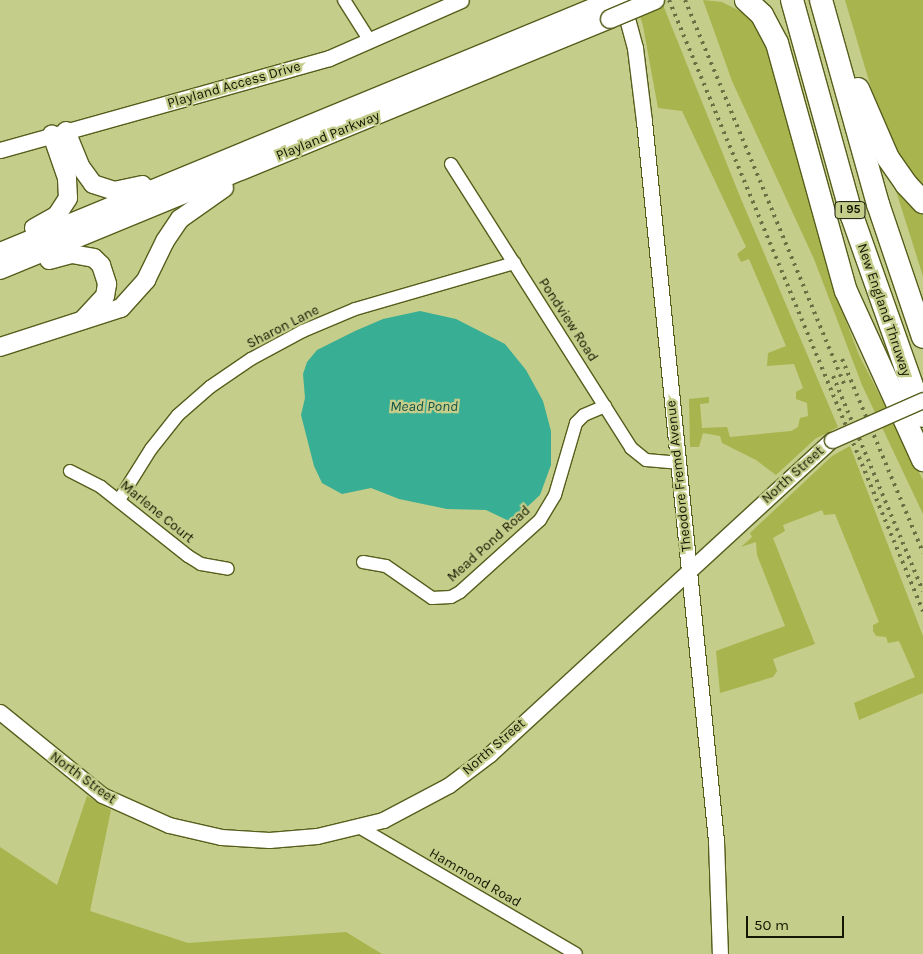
<!DOCTYPE html>
<html>
<head>
<meta charset="utf-8">
<style>
	body { margin:0 }
	#map { position:relative; width:923px; height:954px; overflow:hidden; background:#c4cd8a; font-family:Karla,sans-serif }
	div>[style] { position:absolute }
	.green>* { inset:0; background:#a8b44d }
	.water>* { inset:0; background:#38af94 }
	.roads { filter:drop-shadow(1px 0 #575e1c) drop-shadow(-1px 0 #575e1c) drop-shadow(0 1px #575e1c) drop-shadow(0 -1px #575e1c) }
	.minor>* { height:12px; margin:-6px; padding:0 6px; transform-origin:6px; border-radius:6px; background:#fff }
	.tertiary>* { height:15px; margin:-7.5px; padding:0 7.5px; transform-origin:7.5px; border-radius:7.5px; background:#fff }
	.secondary>* { height:18px; margin:-9px; padding:0 9px; transform-origin:9px; border-radius:9px; background:#fff }
	.motorway>* { height:22px; margin:-11px; padding:0 11px; transform-origin:11px; border-radius:11px; background:#fff }
	.rail>* { height:4px; margin-top:-2px; transform-origin:0; background:repeating-linear-gradient(90deg,#6a7044 0 2.5px,transparent 0 7.5px) }
	.bridges { filter:drop-shadow(1px 0 #575e1c) drop-shadow(-1px 0 #575e1c) drop-shadow(0 1px #575e1c) drop-shadow(0 -1px #575e1c) }
	.tertiary-bridge>* { height:15px; margin:-7.5px; padding:0 7.5px; transform-origin:7.5px; border-radius:7.5px; background:#fff }
	.secondary-bridge>* { height:18px; margin:-9px; padding:0 9px; transform-origin:9px; border-radius:9px; background:#fff }
	span { translate:-50% -50%; white-space:nowrap; text-align:center; line-height:1.15; -webkit-text-stroke:4.5px #c4cd8a; paint-order:stroke }
	.shield-label span { padding:1px 4px; background:#c4cd8a; border:1px solid; border-radius:4px; -webkit-text-stroke-width:0 }
	.shield-label { font-size:12px; color:#131600; font-weight:700 }
	.street-label { font-size:14px; color:#131600 }
	.water-label { font-size:15px; color:#145446; font-style:italic }
	.scale { position:absolute; left:746px; top:916px; width:98px; height:22px; box-sizing:border-box; border:2px solid #131600; border-top:0; padding-left:6px; font-size:15px; line-height:18px; white-space:nowrap; color:#131600; -webkit-text-stroke:4px #c4cd8a; paint-order:stroke }
</style>
</head>
<body>
<div id="map">
	<div class="green">
		<i style="clip-path:polygon(635px 0,661px 0,741px 199px,838px 427px,815px 439px,776px 475px,756px 460px,722px 443px,720px 436px,703px 433px,699px 447px,690px 447px,689px 399px,709px 397px,709px 403px,700px 404px,702px 428px,727px 427px,730px 437px,791px 431px,798px 427px,800px 418px,808px 416px,807px 403px,796px 399px,796px 392px,803px 388px,794px 364px,767px 366px,768px 353px,786px 346px,749px 259px,741px 262px,737px 254px,746px 247px,682px 111px,658px 108px,643px 26px)"></i>
		<i style="clip-path:polygon(703px 0,722px 2px,746px 14px,765px 36px,839px 303px,859px 355px,923px 480px,923px 514px,862px 385px,814px 259px,732px 81px)"></i>
		<i style="clip-path:polygon(845px 0,923px 0,923px 189px,908px 173px,883px 128px)"></i>
		<i style="clip-path:polygon(891px 175px,923px 206px,923px 277px,921px 270px)"></i>
		<i style="clip-path:polygon(850px 446px,923px 636px,923px 693px,859px 720px,854px 703px,915px 677px,899px 641px,888px 643px,886px 637px,876px 636px,873px 631px,873px 625px,879px 622px,835px 514px,824px 515px,822px 510px,783px 525px,785px 531px,773px 538px,815px 644px,773px 659px,777px 671px,773px 677px,720px 693px,716px 651px,785px 626px,757px 555px,756px 542px,741px 547px,752px 537px,750px 533px,832px 456px)"></i>
		<i style="clip-path:polygon(87px 796px,111px 810px,90px 911px,188px 943px,346px 932px,382px 954px,0 954px,0 847px,57px 885px)"></i>
	</div>
	<div class="water">
		<i style="clip-path:polygon(420px 311px,456px 319px,505px 344px,526px 370px,543px 401px,551px 431px,551px 465px,540px 495px,511px 522px,486px 510px,447px 509px,399px 499px,371px 488px,342px 494px,322px 483px,314px 466px,301px 415px,305px 398px,303px 374px,307px 362px,317px 350px,355px 331px,383px 319px)"></i>
	</div>
	<div class="roads">
		<div class="minor">
			<i style="left:344px;top:0;width:49px;rotate:57.6deg"></i>
			<i style="left:451px;top:164px;width:336px;rotate:57.6deg"></i>
			<i style="left:631px;top:448px;width:19px;rotate:39deg"></i>
			<i style="left:646px;top:460px;width:32px;rotate:5deg"></i>
			<i style="left:70px;top:471px;width:35px;rotate:27deg"></i>
			<i style="left:101px;top:487px;width:111px;rotate:38.4deg"></i>
			<i style="left:188px;top:556px;width:15px;rotate:32deg"></i>
			<i style="left:201px;top:564px;width:27px;rotate:10deg"></i>
			<i style="left:119px;top:500px;width:60px;rotate:-57.9deg"></i>
			<i style="left:151px;top:449px;width:43px;rotate:-51.5deg"></i>
			<i style="left:178px;top:415px;width:43px;rotate:-41.2deg"></i>
			<i style="left:210px;top:387px;width:50px;rotate:-34.3deg"></i>
			<i style="left:251px;top:359px;width:59px;rotate:-28.3deg"></i>
			<i style="left:303px;top:331px;width:56px;rotate:-22.9deg"></i>
			<i style="left:355px;top:309px;width:166px;rotate:-16.1deg"></i>
			<i style="left:363px;top:562px;width:23px;rotate:10deg"></i>
			<i style="left:386px;top:566px;width:56px;rotate:34.8deg"></i>
			<i style="left:432px;top:598px;width:19px;rotate:-3deg"></i>
			<i style="left:451px;top:597px;width:10px;rotate:-29deg"></i>
			<i style="left:460px;top:592px;width:108px;rotate:-42deg"></i>
			<i style="left:540px;top:520px;width:29px;rotate:-59deg"></i>
			<i style="left:555px;top:495px;width:75px;rotate:-73.7deg"></i>
			<i style="left:576px;top:423px;width:11px;rotate:-45deg"></i>
			<i style="left:584px;top:415px;width:23px;rotate:-23deg"></i>
			<i style="left:359px;top:827px;width:251px;rotate:30.3deg"></i>
		</div>
		<div class="tertiary">
			<i style="left:622px;top:0;width:50px;rotate:74.8deg"></i>
			<i style="left:635px;top:48px;width:74px;rotate:83deg"></i>
			<i style="left:644px;top:121px;width:724px;rotate:84.29deg"></i>
			<i style="left:716px;top:841px;width:113px;rotate:88deg"></i>
			<i style="left:0;top:150px;width:342px;rotate:-15.6deg"></i>
			<i style="left:329px;top:58px;width:144px;rotate:-23.7deg"></i>
			<i style="left:0;top:712px;width:132px;rotate:39.1deg"></i>
			<i style="left:102px;top:795px;width:73px;rotate:24.1deg"></i>
			<i style="left:169px;top:825px;width:53px;rotate:13deg"></i>
			<i style="left:221px;top:837px;width:48px;rotate:3.6deg"></i>
			<i style="left:269px;top:840px;width:48px;rotate:-4.8deg"></i>
			<i style="left:317px;top:836px;width:68px;rotate:-13.6deg"></i>
			<i style="left:383px;top:820px;width:75px;rotate:-27.9deg"></i>
			<i style="left:449px;top:785px;width:51px;rotate:-37.1deg"></i>
			<i style="left:490px;top:754px;width:464px;rotate:-42.6deg"></i>
		</div>
		<div class="secondary">
			<i style="left:66px;top:131px;width:38px;rotate:68deg"></i>
			<i style="left:80px;top:166px;width:22px;rotate:54deg"></i>
			<i style="left:93px;top:184px;width:22px;rotate:18deg"></i>
			<i style="left:114px;top:191px;width:29px;rotate:-12deg"></i>
			<i style="left:34px;top:228px;width:26px;rotate:-29deg"></i>
			<i style="left:57px;top:215px;width:20px;rotate:-57deg"></i>
			<i style="left:68px;top:198px;width:20px;rotate:-93deg"></i>
			<i style="left:67px;top:178px;width:46px;rotate:-109.2deg"></i>
			<i style="left:0;top:252px;width:662px;rotate:-22.38deg"></i>
			<i style="left:49px;top:260px;width:24px;rotate:-15deg"></i>
			<i style="left:72px;top:254px;width:22px;rotate:10deg"></i>
			<i style="left:94px;top:258px;width:10px;rotate:45deg"></i>
			<i style="left:101px;top:265px;width:20px;rotate:72deg"></i>
			<i style="left:107px;top:284px;width:12px;rotate:99deg"></i>
			<i style="left:105px;top:296px;width:33px;rotate:133deg"></i>
			<i style="left:0;top:270px;width:660px;rotate:-22.37deg"></i>
			<i style="left:0;top:347px;width:127px;rotate:-17.9deg"></i>
			<i style="left:121px;top:308px;width:38px;rotate:-48deg"></i>
			<i style="left:146px;top:280px;width:43px;rotate:-64deg"></i>
			<i style="left:165px;top:241px;width:27px;rotate:-56deg"></i>
			<i style="left:180px;top:219px;width:54px;rotate:-35.2deg"></i>
		</div>
		<div class="motorway">
			<i style="left:746px;top:0;width:22px;rotate:43deg"></i>
			<i style="left:762px;top:15px;width:32px;rotate:62deg"></i>
			<i style="left:777px;top:43px;width:257px;rotate:74.5deg"></i>
			<i style="left:846px;top:291px;width:186px;rotate:65.5deg"></i>
			<i style="left:792px;top:0;width:224px;rotate:74.5deg"></i>
			<i style="left:852px;top:216px;width:212px;rotate:70.5deg"></i>
			<i style="left:821px;top:0;width:212px;rotate:74.4deg"></i>
			<i style="left:878px;top:204px;width:140px;rotate:71.3deg"></i>
			<i style="left:858px;top:89px;width:75px;rotate:66.5deg"></i>
			<i style="left:888px;top:158px;width:32px;rotate:55deg"></i>
			<i style="left:906px;top:184px;width:25px;rotate:47deg"></i>
		</div>
	</div>
	<div class="rail">
		<i style="left:669px;top:0;width:662px;rotate:67.43deg"></i>
		<i style="left:685px;top:0;width:416px;rotate:67.5deg"></i>
		<i style="left:842px;top:359px;width:210px;rotate:67.3deg"></i>
		<i style="left:833px;top:376px;width:233px;rotate:67.3deg"></i>
	</div>
	<div class="bridges">
		<div class="tertiary-bridge">
			<i style="left:832px;top:440px;width:99px;rotate:-23.7deg"></i>
		</div>
		<div class="secondary-bridge">
			<i style="left:610px;top:19px;width:49px;rotate:-22.9deg"></i>
		</div>
	</div>
	<div class="shield-label">
		<span style="left:850px;top:210px">I 95</span>
	</div>
	<div class="street-label">
		<span style="left:234px;top:85px;rotate:-16deg">Playland Access Drive</span>
		<span style="left:328px;top:136px;rotate:-22deg">Playland Parkway</span>
		<span style="left:884px;top:310px;rotate:71deg">New England Thruway</span>
		<span style="left:568px;top:320px;rotate:57deg">Pondview Road</span>
		<span style="left:283px;top:327px;rotate:-27deg">Sharon Lane</span>
		<span style="left:793px;top:475px;rotate:-42deg">North Street</span>
		<span style="left:679px;top:476px;rotate:-96deg">Theodore Fremd Avenue</span>
		<span style="left:157px;top:512px;rotate:39deg">Marlene Court</span>
		<span style="left:489px;top:544px;rotate:-42deg">Mead Pond Road</span>
		<span style="left:494px;top:747px;rotate:-41deg">North Street</span>
		<span style="left:83px;top:778px;rotate:36deg">North Street</span>
		<span style="left:475px;top:878px;rotate:30deg">Hammond Road</span>
	</div>
	<div class="water-label">
		<span style="left:424px;top:407px">Mead Pond</span>
	</div>
	<div class="scale">50 m</div>
</div>
</body>
</html>
